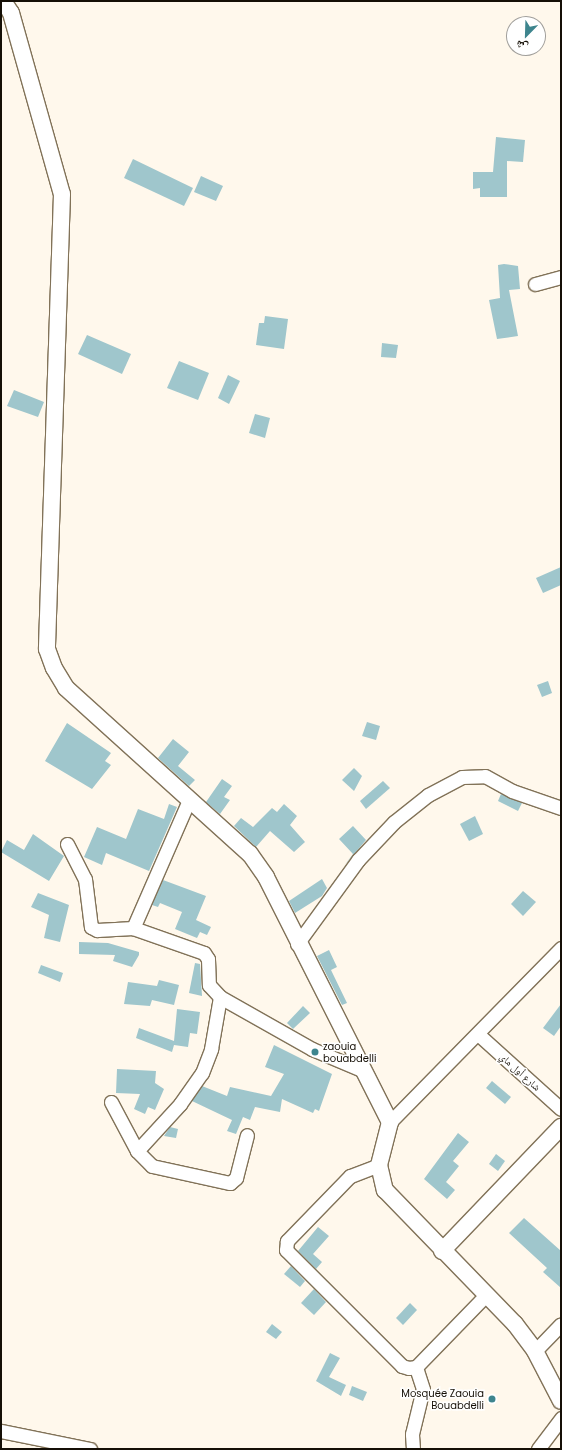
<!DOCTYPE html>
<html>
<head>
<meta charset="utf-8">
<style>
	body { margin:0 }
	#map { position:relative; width:562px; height:1450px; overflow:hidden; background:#fff8ec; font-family:Poppins,"Noto Naskh Arabic",sans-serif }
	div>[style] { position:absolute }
	.building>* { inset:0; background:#9fc6cc }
	.roads { filter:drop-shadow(1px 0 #817258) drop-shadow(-1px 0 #817258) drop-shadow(0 1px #817258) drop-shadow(0 -1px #817258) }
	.minor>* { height:13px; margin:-6.5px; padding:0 6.5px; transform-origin:6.5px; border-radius:6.5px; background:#fff }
	.tertiary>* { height:16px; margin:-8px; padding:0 8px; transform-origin:8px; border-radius:8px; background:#fff }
	.dots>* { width:11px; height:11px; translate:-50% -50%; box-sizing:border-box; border:2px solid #fff; border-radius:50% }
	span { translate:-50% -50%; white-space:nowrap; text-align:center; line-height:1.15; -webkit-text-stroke:3px #fff; paint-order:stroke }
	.poi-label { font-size:10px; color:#150f06 }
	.left { translate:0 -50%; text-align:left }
	.right { translate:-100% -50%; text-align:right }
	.street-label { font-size:10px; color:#150f06 }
	.frame { position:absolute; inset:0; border:2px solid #150f06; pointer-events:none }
	.north { position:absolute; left:506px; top:16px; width:40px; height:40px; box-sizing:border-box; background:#fff; border:1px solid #a19f9b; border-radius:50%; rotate:203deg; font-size:11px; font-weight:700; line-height:16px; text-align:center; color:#150f06 }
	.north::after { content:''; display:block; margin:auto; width:14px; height:18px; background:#3e858e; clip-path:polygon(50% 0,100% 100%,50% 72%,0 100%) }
</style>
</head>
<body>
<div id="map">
	<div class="building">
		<i style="clip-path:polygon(496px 137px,525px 140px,523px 162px,507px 161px,507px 197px,480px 197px,480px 188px,473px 189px,473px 172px,493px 172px)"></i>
		<i style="clip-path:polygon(133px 159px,193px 188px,184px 206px,124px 178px)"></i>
		<i style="clip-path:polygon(201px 176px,223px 186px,216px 201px,194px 192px)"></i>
		<i style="clip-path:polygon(504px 264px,518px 266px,520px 289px,509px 290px,518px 336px,497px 339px,489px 300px,500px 298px,498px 265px)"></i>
		<i style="clip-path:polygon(265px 316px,288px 319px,284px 349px,256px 345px,259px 323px,264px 323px)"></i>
		<i style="clip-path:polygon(87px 335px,131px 354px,122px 374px,78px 354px)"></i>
		<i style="clip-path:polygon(382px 343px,398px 345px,396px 358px,381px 357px)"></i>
		<i style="clip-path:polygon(179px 361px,209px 373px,198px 400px,167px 388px)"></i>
		<i style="clip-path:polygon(228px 375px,240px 381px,229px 404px,218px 398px)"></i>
		<i style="clip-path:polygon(14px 390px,44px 402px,38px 417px,7px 406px)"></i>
		<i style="clip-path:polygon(255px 414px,270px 418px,265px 438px,249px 433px)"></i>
		<i style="clip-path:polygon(561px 567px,561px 585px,543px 593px,536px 578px)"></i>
		<i style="clip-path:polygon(548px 681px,552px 693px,542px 697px,537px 685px)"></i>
		<i style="clip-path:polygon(367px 722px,380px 726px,376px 740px,362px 736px)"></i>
		<i style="clip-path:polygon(67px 723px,111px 753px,105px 761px,111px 765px,92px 789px,45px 761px)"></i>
		<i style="clip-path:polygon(173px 739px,189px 752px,178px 766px,195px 780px,189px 786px,158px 758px)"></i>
		<i style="clip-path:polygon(354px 768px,362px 776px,354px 791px,342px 780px)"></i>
		<i style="clip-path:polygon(222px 779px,232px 786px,224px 797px,230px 800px,220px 814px,206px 802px)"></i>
		<i style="clip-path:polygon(383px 781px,390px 788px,366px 809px,360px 801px)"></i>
		<i style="clip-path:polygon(501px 794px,522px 803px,518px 811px,498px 801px)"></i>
		<i style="clip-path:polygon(169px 804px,177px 807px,149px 871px,106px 853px,102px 865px,84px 857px,97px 827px,126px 839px,138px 809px,164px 819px)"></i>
		<i style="clip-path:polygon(284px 804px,297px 816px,290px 825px,305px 842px,294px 852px,270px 831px,256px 847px,234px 826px,241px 818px,253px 827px,272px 808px,277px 812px)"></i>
		<i style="clip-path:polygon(475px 816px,483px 834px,469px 841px,460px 824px)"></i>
		<i style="clip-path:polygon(353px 826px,366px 840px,344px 866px,353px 854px,339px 839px)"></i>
		<i style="clip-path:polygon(33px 834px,64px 856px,49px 881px,1px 852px,7px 840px,24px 850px)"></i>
		<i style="clip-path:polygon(322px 879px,327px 888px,322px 896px,295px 913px,289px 901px)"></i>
		<i style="clip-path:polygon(163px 880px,206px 896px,196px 920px,211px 927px,207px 935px,200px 932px,197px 938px,175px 929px,182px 912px,160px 903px,158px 907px,152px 905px)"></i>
		<i style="clip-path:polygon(523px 891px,536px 902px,523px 916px,511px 904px)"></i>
		<i style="clip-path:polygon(38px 893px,69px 905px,60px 942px,44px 938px,49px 915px,31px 907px)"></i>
		<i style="clip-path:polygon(79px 942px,108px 943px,139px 952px,139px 955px,132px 967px,113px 961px,115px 955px,79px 954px)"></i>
		<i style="clip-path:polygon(329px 950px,337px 967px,331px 970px,347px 1003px,342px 1005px,317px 956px)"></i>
		<i style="clip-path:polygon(195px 963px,200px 964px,202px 996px,189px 993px)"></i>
		<i style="clip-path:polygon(41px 965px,63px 973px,60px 982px,38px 973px)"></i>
		<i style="clip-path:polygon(159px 980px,179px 985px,174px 1005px,152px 1000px,150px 1006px,124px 1004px,128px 982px,157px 986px)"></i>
		<i style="clip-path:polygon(561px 1004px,561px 1026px,554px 1036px,543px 1028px)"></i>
		<i style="clip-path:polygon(303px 1006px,310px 1013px,293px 1029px,287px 1023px)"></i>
		<i style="clip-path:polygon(177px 1009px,200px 1012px,197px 1034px,190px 1033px,188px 1047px,174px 1045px,172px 1052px,136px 1038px,139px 1028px,174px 1041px)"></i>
		<i style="clip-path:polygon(274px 1045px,332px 1074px,319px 1111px,315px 1109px,313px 1113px,282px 1099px,280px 1112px,255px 1107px,250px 1120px,243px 1117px,236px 1134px,227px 1131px,232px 1120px,192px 1101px,202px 1086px,227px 1096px,230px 1087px,271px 1096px,284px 1074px,265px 1067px)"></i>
		<i style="clip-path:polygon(117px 1069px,156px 1071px,155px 1083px,164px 1089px,155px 1110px,148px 1107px,145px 1114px,134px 1109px,140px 1094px,116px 1093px)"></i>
		<i style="clip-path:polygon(492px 1081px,511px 1097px,505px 1104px,486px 1088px)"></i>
		<i style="clip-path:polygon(170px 1127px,178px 1129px,176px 1138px,164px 1136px)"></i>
		<i style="clip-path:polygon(458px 1133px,469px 1142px,453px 1161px,459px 1166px,446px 1182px,455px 1190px,447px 1199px,424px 1179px)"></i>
		<i style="clip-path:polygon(496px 1154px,505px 1161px,498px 1171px,489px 1164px)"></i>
		<i style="clip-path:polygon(524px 1218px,561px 1251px,561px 1288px,543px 1272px,547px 1268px,509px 1233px)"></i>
		<i style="clip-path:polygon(318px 1227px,329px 1236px,313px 1254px,322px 1262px,316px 1269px,298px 1251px)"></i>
		<i style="clip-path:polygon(291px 1266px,305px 1281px,300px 1287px,284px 1274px)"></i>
		<i style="clip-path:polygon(314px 1289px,326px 1302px,314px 1315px,301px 1303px)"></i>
		<i style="clip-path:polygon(410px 1303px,417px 1310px,403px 1325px,396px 1318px)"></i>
		<i style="clip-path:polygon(272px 1324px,282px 1332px,276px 1339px,266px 1332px)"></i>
		<i style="clip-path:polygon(330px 1353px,340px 1358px,329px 1377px,346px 1385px,341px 1396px,316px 1381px)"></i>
		<i style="clip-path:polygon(352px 1386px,367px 1392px,363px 1401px,349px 1395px)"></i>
	</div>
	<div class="roads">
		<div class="minor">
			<i style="left:535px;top:284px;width:27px;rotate:-15deg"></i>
			<i style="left:189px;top:800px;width:140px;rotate:113.6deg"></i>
			<i style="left:133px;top:928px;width:75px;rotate:19.4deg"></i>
			<i style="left:204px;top:953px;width:7px;rotate:56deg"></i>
			<i style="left:208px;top:959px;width:26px;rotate:88deg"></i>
			<i style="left:209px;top:985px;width:16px;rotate:47deg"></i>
			<i style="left:220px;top:997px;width:106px;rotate:29.5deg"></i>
			<i style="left:312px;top:1049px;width:56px;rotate:22.9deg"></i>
			<i style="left:67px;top:844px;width:39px;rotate:63deg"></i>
			<i style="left:85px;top:879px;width:48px;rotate:82.9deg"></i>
			<i style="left:91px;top:927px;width:7px;rotate:27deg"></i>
			<i style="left:97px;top:930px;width:36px;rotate:-3deg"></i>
			<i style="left:297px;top:944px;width:104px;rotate:-54deg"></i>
			<i style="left:358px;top:860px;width:52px;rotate:-46.5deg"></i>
			<i style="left:394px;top:822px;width:43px;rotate:-38.5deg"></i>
			<i style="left:428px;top:795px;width:38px;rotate:-28deg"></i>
			<i style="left:462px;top:777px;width:23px;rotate:-2deg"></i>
			<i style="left:485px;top:776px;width:31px;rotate:29deg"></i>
			<i style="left:512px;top:791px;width:52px;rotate:19.1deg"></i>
			<i style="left:479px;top:1035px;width:110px;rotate:42.1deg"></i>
			<i style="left:111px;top:1102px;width:55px;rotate:62deg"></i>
			<i style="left:137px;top:1151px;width:64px;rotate:-47.5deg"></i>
			<i style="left:180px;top:1104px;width:38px;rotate:-55deg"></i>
			<i style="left:202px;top:1073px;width:26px;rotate:-69deg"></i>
			<i style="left:211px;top:1049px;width:53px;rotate:-80.2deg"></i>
			<i style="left:390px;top:1122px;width:244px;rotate:-45.5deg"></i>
			<i style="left:137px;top:1151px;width:21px;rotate:45deg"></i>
			<i style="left:152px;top:1166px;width:80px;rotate:12.3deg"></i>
			<i style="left:230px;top:1183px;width:8px;rotate:-40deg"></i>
			<i style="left:236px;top:1178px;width:44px;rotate:-75.7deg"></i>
			<i style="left:379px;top:1165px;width:31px;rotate:159deg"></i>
			<i style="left:350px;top:1176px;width:91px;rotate:134.1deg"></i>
			<i style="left:287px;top:1241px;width:9px;rotate:96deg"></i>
			<i style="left:286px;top:1250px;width:164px;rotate:45deg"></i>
			<i style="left:402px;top:1366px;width:7px;rotate:16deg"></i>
			<i style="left:409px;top:1368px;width:7px;rotate:-8deg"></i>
			<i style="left:416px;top:1367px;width:100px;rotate:-45.8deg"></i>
			<i style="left:535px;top:1351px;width:37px;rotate:-46deg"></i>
			<i style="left:1px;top:1431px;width:91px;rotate:11.4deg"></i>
			<i style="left:413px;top:1449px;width:15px;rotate:-94deg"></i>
			<i style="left:412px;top:1434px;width:46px;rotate:-76.3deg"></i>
			<i style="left:423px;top:1389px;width:23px;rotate:-108deg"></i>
			<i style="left:538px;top:1449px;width:39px;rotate:-53deg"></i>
		</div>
		<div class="tertiary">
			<i style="left:3px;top:1px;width:14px;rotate:56deg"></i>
			<i style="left:11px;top:13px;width:188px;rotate:74.3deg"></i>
			<i style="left:62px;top:194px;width:455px;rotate:91.9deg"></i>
			<i style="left:47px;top:649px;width:20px;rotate:70deg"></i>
			<i style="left:54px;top:668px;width:23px;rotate:59deg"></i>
			<i style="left:66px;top:688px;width:248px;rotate:42.1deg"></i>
			<i style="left:250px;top:854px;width:28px;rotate:55deg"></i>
			<i style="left:266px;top:877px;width:275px;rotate:63.2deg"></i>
			<i style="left:390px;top:1122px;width:44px;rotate:104.3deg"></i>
			<i style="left:379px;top:1165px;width:26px;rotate:77deg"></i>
			<i style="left:385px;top:1190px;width:187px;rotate:45.9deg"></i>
			<i style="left:515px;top:1324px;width:34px;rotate:53deg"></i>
			<i style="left:535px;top:1351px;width:56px;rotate:62.5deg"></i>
			<i style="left:442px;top:1251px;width:172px;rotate:-46.2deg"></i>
		</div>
	</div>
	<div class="dots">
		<i style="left:315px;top:1052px;background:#3e858e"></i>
		<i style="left:492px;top:1399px;background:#3e858e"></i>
	</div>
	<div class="poi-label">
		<span class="left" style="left:323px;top:1052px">zaouia<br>bouabdelli</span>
		<span class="right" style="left:484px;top:1399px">Mosquée Zaouia<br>Bouabdelli</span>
	</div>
	<div class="street-label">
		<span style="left:520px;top:1072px;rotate:42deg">شارع أول ماي</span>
	</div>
	<div class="frame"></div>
	<div class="north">ش</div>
</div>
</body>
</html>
